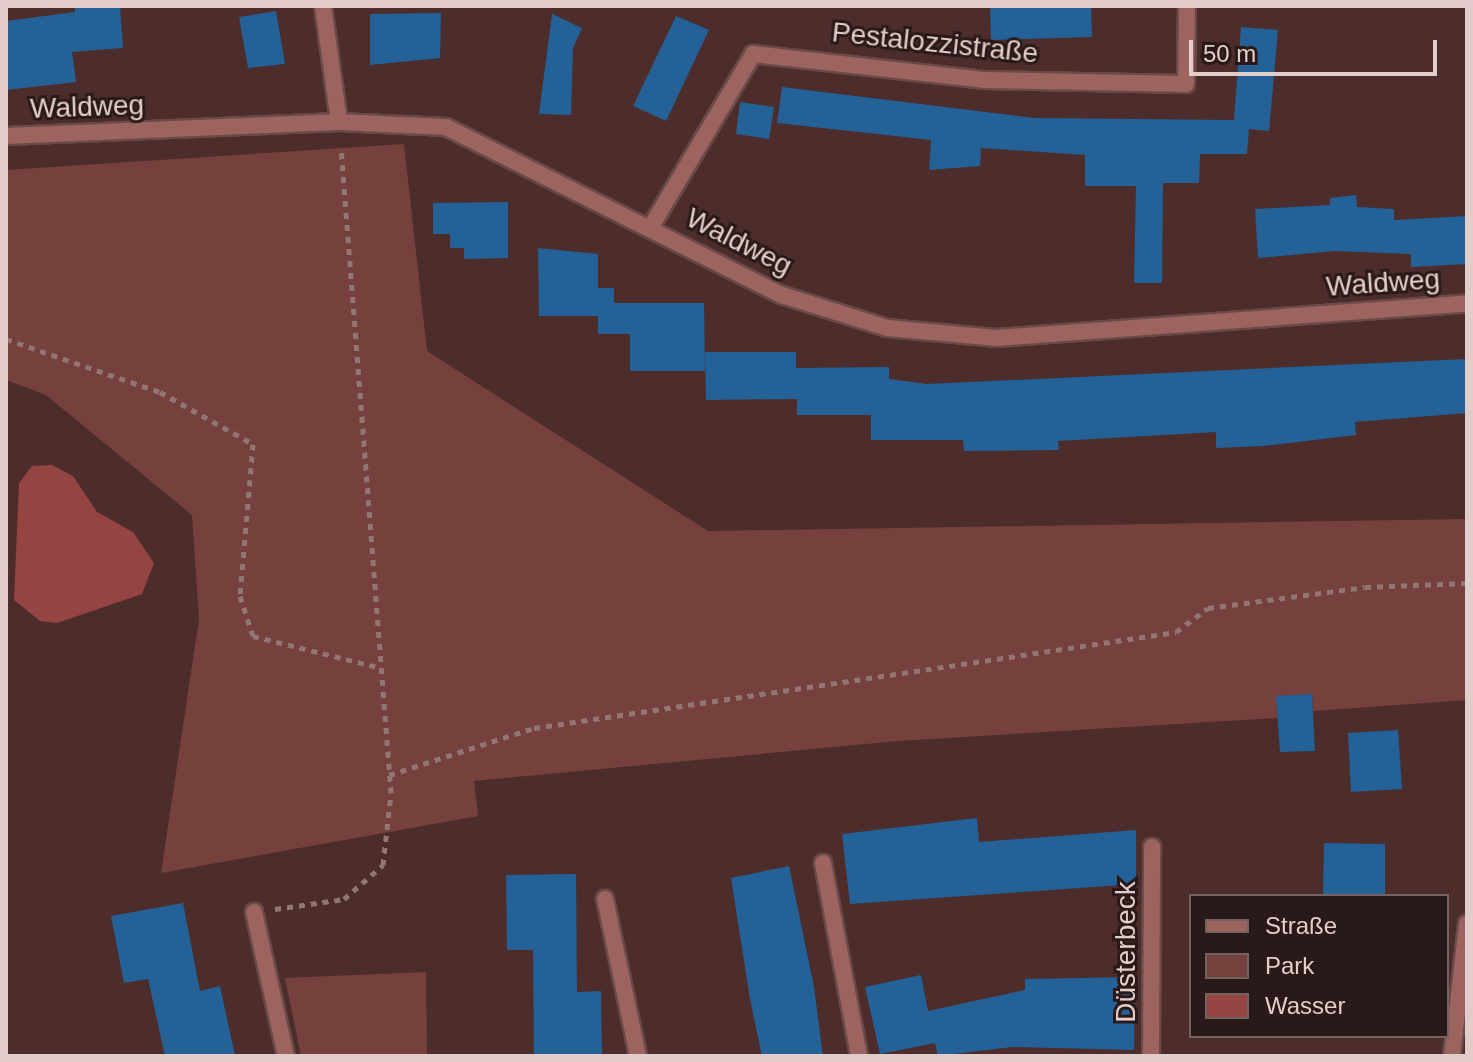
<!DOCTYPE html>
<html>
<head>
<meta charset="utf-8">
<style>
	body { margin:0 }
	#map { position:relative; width:1473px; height:1062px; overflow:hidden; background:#4d2d2b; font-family:Arial,sans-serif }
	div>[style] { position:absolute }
	.green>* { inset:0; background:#76403d }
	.water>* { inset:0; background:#944542 }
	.building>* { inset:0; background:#236197 }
	.path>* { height:5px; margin-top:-2.5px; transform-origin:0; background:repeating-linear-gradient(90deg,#927674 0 6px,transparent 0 12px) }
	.roads { filter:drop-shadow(2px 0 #684a48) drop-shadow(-2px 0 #684a48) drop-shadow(0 2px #684a48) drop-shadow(0 -2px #684a48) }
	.minor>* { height:16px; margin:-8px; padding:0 8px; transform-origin:8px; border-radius:8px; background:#9c635f }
	.tertiary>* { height:16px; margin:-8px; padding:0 8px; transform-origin:8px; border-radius:8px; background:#9c635f }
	span { translate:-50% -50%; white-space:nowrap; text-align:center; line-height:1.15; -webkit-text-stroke:6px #291a19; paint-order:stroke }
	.street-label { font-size:28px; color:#e3cdcb }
	.frame { position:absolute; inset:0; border:8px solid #e3cdcb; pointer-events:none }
	.legend { position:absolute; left:1189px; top:894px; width:260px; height:144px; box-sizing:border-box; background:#291a19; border:2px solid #736260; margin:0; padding:10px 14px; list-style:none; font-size:24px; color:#e3cdcb }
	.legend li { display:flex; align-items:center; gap:16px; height:40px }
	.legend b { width:40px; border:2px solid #736260 }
	.scale { position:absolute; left:1189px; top:40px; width:248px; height:36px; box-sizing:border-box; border:4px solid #e3cdcb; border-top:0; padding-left:10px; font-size:24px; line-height:28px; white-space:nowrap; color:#e3cdcb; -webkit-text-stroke:6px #291a19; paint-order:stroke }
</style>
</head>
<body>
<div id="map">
	<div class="green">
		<i style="clip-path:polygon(404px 144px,427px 351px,708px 531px,1467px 519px,1467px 700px,1313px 711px,1312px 694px,1277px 696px,1278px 718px,898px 741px,474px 781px,478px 816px,161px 873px,199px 619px,192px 515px,46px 395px,6px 380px,6px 170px)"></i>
		<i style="clip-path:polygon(426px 972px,427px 1056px,301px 1056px,285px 978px)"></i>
	</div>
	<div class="water">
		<i style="clip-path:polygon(52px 465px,73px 476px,97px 512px,133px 532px,154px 563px,142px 594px,57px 623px,40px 621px,14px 600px,19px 483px,32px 466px)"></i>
	</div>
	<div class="building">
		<i style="clip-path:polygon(75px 6px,120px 6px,123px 48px,72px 52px,76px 82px,6px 90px,6px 21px,75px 12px)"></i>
		<i style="clip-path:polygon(990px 6px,1091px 6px,1092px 37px,991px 40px)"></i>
		<i style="clip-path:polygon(276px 11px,285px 64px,248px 68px,239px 17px)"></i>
		<i style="clip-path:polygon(441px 13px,440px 58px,370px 65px,370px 14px)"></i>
		<i style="clip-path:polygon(552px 14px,582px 28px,573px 48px,571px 115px,539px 114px)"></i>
		<i style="clip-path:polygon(676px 16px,709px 30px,666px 121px,633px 106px)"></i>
		<i style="clip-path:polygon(1241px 27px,1278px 30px,1269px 131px,1249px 129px,1247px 154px,1200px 154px,1199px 183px,1163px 183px,1162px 283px,1134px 283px,1136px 186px,1085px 186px,1085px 155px,981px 148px,980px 166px,929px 170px,931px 140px,777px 123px,782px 87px,1034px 118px,1234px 120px)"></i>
		<i style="clip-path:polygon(740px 102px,774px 107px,769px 139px,736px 134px)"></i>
		<i style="clip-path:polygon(1356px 195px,1357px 207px,1394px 209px,1394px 220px,1467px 216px,1467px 264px,1411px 267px,1411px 254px,1335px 251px,1258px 258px,1255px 209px,1330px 205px,1330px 198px)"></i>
		<i style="clip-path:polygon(508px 202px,508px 258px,464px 259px,464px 248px,450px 248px,450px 234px,433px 234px,433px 203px)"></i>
		<i style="clip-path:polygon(538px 248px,598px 254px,598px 288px,614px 288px,614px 303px,704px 303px,705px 371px,630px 371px,630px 334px,598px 334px,598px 316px,539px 316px)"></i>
		<i style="clip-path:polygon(705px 352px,796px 352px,796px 368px,889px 367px,889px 379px,927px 384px,1467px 359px,1467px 413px,1355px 422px,1356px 435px,1263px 446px,1216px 448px,1216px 432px,1058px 441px,1059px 450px,964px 451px,963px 440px,871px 440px,871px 415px,797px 415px,797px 399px,706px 400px)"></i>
		<i style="clip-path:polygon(1312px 694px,1315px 751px,1280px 752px,1276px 696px)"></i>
		<i style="clip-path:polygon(1398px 730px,1402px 789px,1351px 792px,1348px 733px)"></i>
		<i style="clip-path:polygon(977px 818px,979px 842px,1136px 830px,1136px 884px,850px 904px,842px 834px)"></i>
		<i style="clip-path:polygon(1324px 843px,1385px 844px,1385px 896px,1323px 896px)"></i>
		<i style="clip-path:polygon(789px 866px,814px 987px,823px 1056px,762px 1056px,750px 999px,731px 878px)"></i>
		<i style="clip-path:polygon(576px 874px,577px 992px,601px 991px,602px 1056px,534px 1056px,533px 950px,507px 950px,506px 875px)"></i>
		<i style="clip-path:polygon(183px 903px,200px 991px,220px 986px,235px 1056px,165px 1056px,148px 979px,124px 983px,111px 916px)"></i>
		<i style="clip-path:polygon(921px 975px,928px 1011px,1025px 990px,1025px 979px,1135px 977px,1134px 1050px,1012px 1047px,938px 1056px,935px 1043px,880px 1054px,865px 987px)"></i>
	</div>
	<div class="path">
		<i style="left:6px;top:339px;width:163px;rotate:19deg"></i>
		<i style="left:160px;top:392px;width:107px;rotate:29.2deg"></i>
		<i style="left:253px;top:444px;width:153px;rotate:94.9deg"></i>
		<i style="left:240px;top:596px;width:42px;rotate:72deg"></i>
		<i style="left:253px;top:636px;width:132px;rotate:14deg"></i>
		<i style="left:389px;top:775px;width:152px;rotate:-18deg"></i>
		<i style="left:534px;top:728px;width:649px;rotate:-8.5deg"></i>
		<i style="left:1176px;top:632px;width:40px;rotate:-37deg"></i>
		<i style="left:1208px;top:608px;width:158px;rotate:-7.6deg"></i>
		<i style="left:1365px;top:587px;width:102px;rotate:-2.2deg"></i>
		<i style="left:275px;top:909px;width:70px;rotate:-8.2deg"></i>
		<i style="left:344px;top:899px;width:52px;rotate:-41.1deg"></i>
		<i style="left:383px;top:865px;width:72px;rotate:-83.7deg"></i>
		<i style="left:391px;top:793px;width:648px;rotate:-94.43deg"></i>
	</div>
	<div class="roads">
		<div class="minor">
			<i style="left:323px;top:6px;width:117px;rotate:82.1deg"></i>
			<i style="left:6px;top:136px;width:333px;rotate:-2.4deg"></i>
			<i style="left:339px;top:122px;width:107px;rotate:2.7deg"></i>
			<i style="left:446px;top:127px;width:376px;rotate:26.6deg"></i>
			<i style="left:782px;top:295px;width:110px;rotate:17.4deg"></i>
			<i style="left:887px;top:328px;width:109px;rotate:5.2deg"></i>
			<i style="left:996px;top:338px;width:472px;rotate:-4.2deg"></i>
			<i style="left:652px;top:225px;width:199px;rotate:-59.4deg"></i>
			<i style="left:753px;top:54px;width:232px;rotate:6.4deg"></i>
			<i style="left:984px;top:80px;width:202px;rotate:1.1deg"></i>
			<i style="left:1186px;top:84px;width:78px;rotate:-89.3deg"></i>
			<i style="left:823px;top:863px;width:196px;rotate:79.4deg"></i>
			<i style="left:605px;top:899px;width:160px;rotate:78.1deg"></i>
			<i style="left:254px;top:912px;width:148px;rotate:77.5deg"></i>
			<i style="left:1151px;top:1056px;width:209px;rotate:-89.7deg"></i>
		</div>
		<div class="tertiary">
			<i style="left:1452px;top:1056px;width:133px;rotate:-83.5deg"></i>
		</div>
	</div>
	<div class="street-label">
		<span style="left:935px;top:43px;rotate:6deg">Pestalozzistraße</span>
		<span style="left:87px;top:107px;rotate:-2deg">Waldweg</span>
		<span style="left:739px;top:242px;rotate:27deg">Waldweg</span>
		<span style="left:1383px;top:283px;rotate:-4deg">Waldweg</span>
		<span style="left:1126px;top:952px;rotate:-90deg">Düsterbeck</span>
	</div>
	<div class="frame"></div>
	<ul class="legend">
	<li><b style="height:10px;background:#9c635f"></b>Straße</li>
	<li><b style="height:22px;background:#76403d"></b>Park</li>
	<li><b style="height:22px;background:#944542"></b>Wasser</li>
	</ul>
	<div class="scale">50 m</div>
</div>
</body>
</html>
